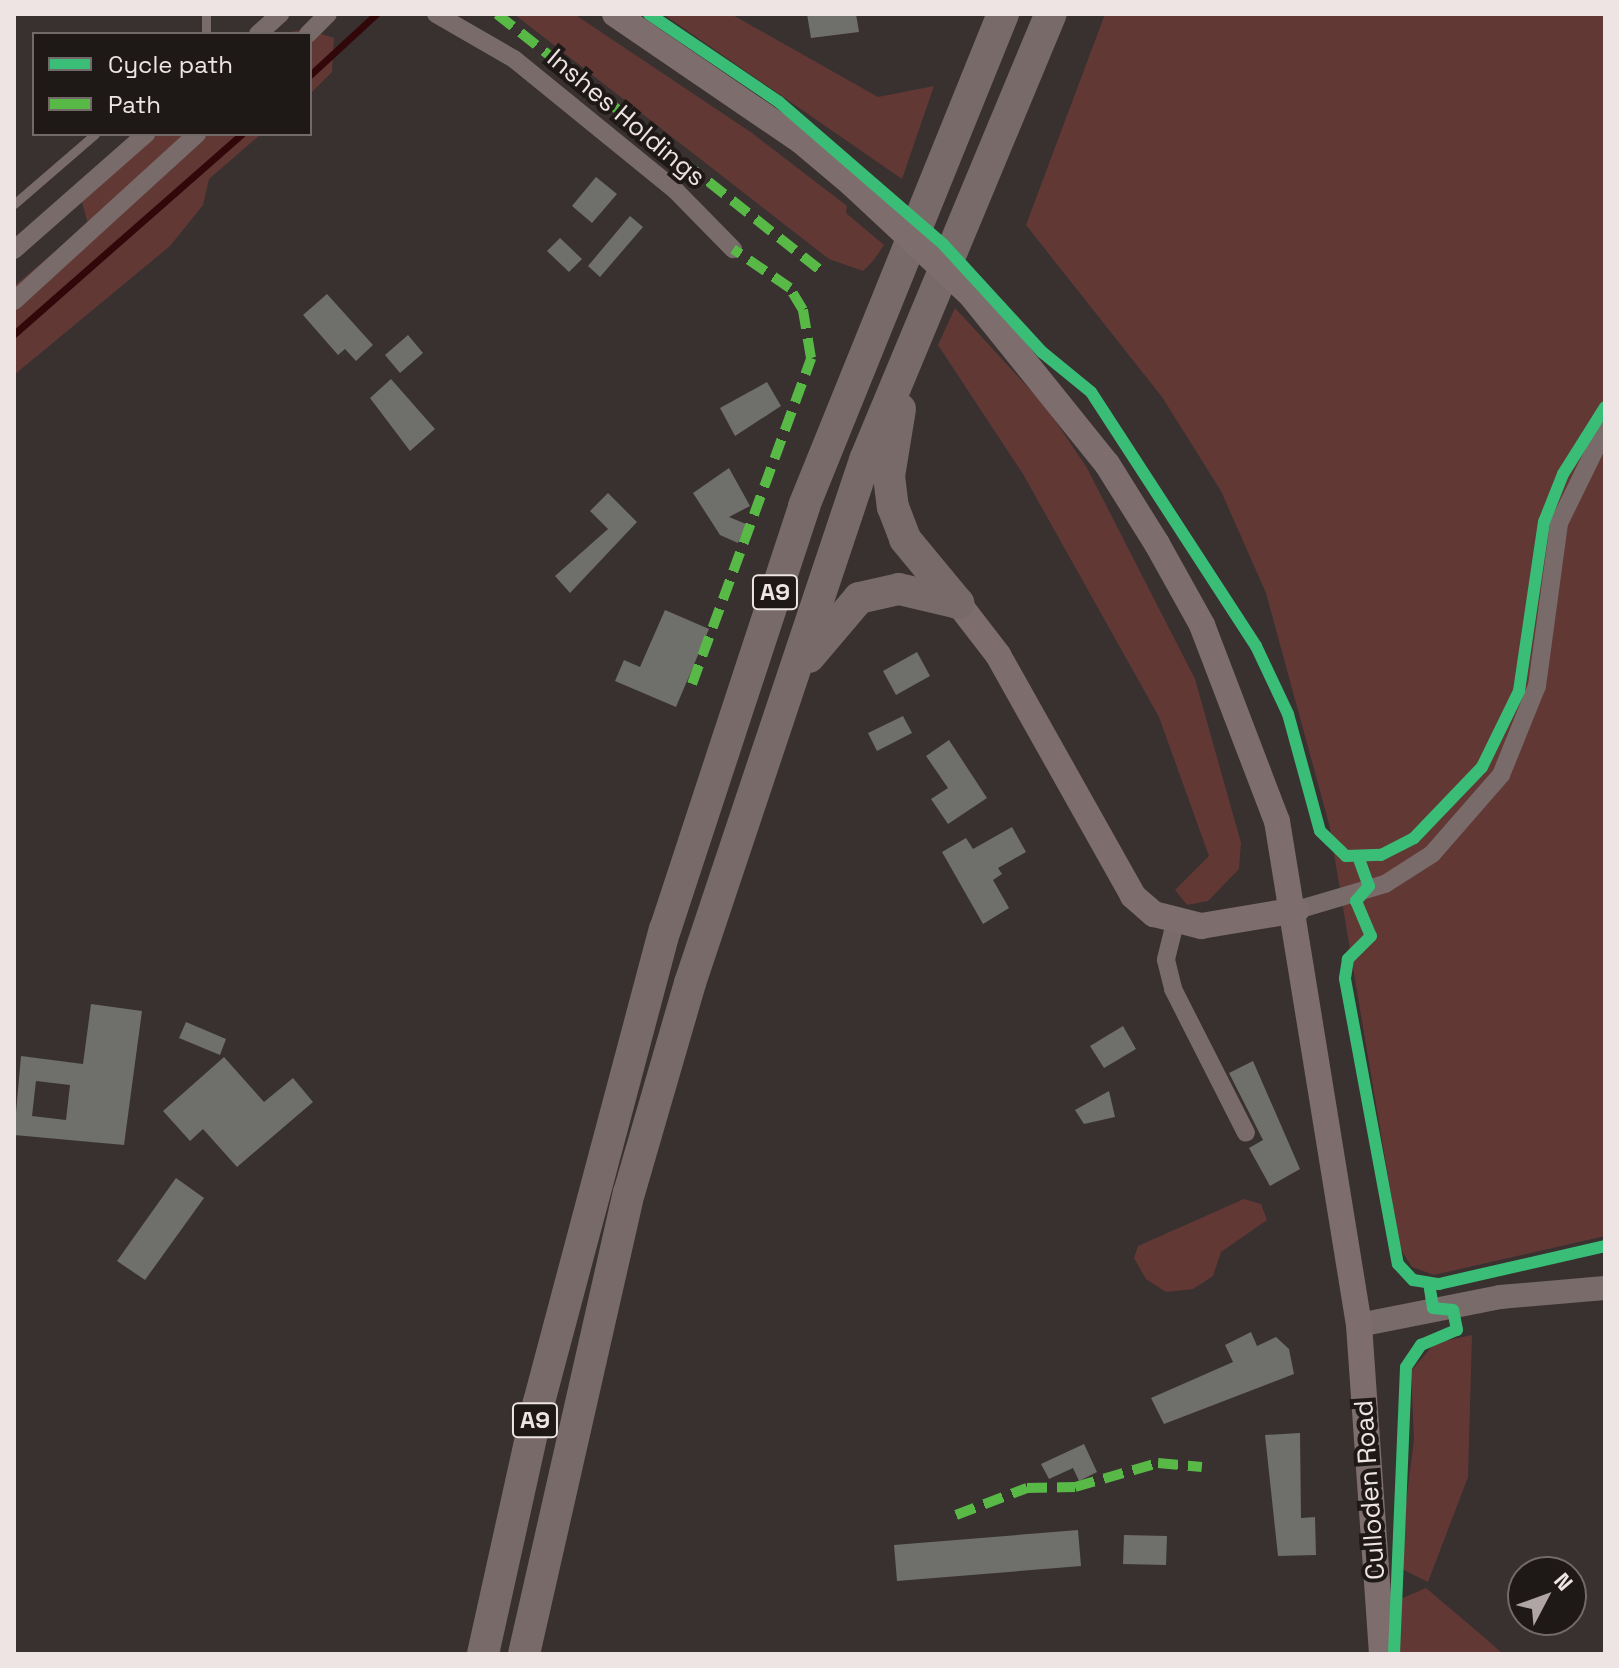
<!DOCTYPE html>
<html>
<head>
<meta charset="utf-8">
<style>
	body { margin:0 }
	#map { position:relative; width:1619px; height:1668px; overflow:hidden; background:#383130; font-family:"Space Grotesk",sans-serif }
	div>[style] { position:absolute }
	.green>* { inset:0; background:#623835 }
	.stream>* { height:7px; margin:-3.5px; padding:0 3.5px; transform-origin:3.5px; border-radius:3.5px; background:#310709 }
	.building>* { inset:0; background:#6f6f6c }
	.service>* { height:9px; margin:-4.5px; padding:0 4.5px; transform-origin:4.5px; border-radius:4.5px; background:#796b69 }
	.minor>* { height:18px; margin:-9px; padding:0 9px; transform-origin:9px; border-radius:9px; background:#796b69 }
	.tertiary>* { height:24px; margin:-12px; padding:0 12px; transform-origin:12px; border-radius:12px; background:#796b69 }
	.secondary>* { height:26px; margin:-13px; padding:0 13px; transform-origin:13px; border-radius:13px; background:#7d6d6c }
	.trunk>* { height:32px; margin:-16px; padding:0 16px; transform-origin:16px; border-radius:16px; background:#786a68 }
	.secondary-bridge>* { height:26px; margin:-13px; padding:0 13px; transform-origin:13px; border-radius:13px; background:#7d6d6c }
	.quiet>* { height:10px; margin-top:-5px; transform-origin:0; background:repeating-linear-gradient(90deg,#58b947 0 20px,transparent 0 30px) }
	.cycleway>* { height:12px; margin:-6px; padding:0 6px; transform-origin:6px; border-radius:6px; background:#3abd76 }
	span { translate:-50% -50%; white-space:nowrap; text-align:center; line-height:1.15; -webkit-text-stroke:8px #1e1817; paint-order:stroke }
	.shield-label span { padding:2px 6px; background:#1e1817; border:2px solid; border-radius:6px; -webkit-text-stroke-width:0 }
	.shield-label { font-size:24px; color:#ede4e3; font-weight:700 }
	.street-label { font-size:26px; color:#ede4e3 }
	.frame { position:absolute; inset:0; border:16px solid #ede4e3; pointer-events:none }
	.legend { position:absolute; left:32px; top:32px; width:280px; height:104px; box-sizing:border-box; background:#1e1817; border:2px solid #716a69; margin:0; padding:10px 14px; list-style:none; font-size:24px; color:#ede4e3 }
	.legend li { display:flex; align-items:center; gap:16px; height:40px }
	.legend b { width:40px; border:2px solid #716a69 }
	.north { position:absolute; left:1507px; top:1556px; width:80px; height:80px; box-sizing:border-box; background:#1e1817; border:2px solid #716a69; border-radius:50%; rotate:49deg; font-size:22px; font-weight:700; line-height:32px; text-align:center; color:#ede4e3 }
	.north::after { content:''; display:block; margin:auto; width:28px; height:36px; background:#aea5a4; clip-path:polygon(50% 0,100% 100%,50% 72%,0 100%) }
</style>
</head>
<body>
<div id="map">
	<div class="green">
		<i style="clip-path:polygon(514px 14px,574px 14px,752px 133px,847px 206px,846px 213px,884px 245px,873px 261px,863px 271px,829px 259px)"></i>
		<i style="clip-path:polygon(663px 14px,731px 14px,878px 97px,934px 86px,902px 179px)"></i>
		<i style="clip-path:polygon(1105px 14px,1605px 14px,1605px 1236px,1434px 1275px,1412px 1267px,1400px 1248px,1329px 824px,1266px 593px,1221px 491px,1162px 397px,1026px 225px)"></i>
		<i style="clip-path:polygon(306px 29px,334px 38px,332px 72px,310px 94px,310px 34px,280px 34px)"></i>
		<i style="clip-path:polygon(157px 134px,261px 134px,209px 179px,203px 205px,170px 246px,14px 375px,14px 286px,88px 224px,82px 202px)"></i>
		<i style="clip-path:polygon(955px 308px,1046px 407px,1087px 468px,1195px 679px,1241px 843px,1239px 869px,1208px 901px,1187px 905px,1175px 890px,1209px 856px,1159px 717px,1023px 474px,938px 345px)"></i>
		<i style="clip-path:polygon(1244px 1199px,1261px 1204px,1267px 1220px,1221px 1252px,1213px 1276px,1193px 1289px,1166px 1292px,1146px 1279px,1134px 1258px,1138px 1246px)"></i>
		<i style="clip-path:polygon(1472px 1335px,1468px 1477px,1428px 1582px,1404px 1570px,1399px 1557px,1414px 1440px,1411px 1371px,1435px 1343px)"></i>
		<i style="clip-path:polygon(1426px 1588px,1485px 1638px,1503px 1654px,1398px 1654px,1396px 1601px)"></i>
	</div>
	<div class="stream">
		<i style="left:310px;top:75px;width:90px;rotate:-42.7deg"></i>
		<i style="left:14px;top:334px;width:303px;rotate:-41.3deg"></i>
	</div>
	<div class="building">
		<i style="clip-path:polygon(807px 14px,856px 14px,859px 32px,811px 38px)"></i>
		<i style="clip-path:polygon(596px 177px,617px 194px,592px 223px,572px 206px)"></i>
		<i style="clip-path:polygon(630px 216px,643px 227px,600px 277px,588px 266px)"></i>
		<i style="clip-path:polygon(560px 238px,582px 259px,569px 272px,547px 251px)"></i>
		<i style="clip-path:polygon(327px 294px,373px 345px,356px 361px,345px 349px,338px 355px,303px 315px)"></i>
		<i style="clip-path:polygon(408px 335px,423px 353px,400px 373px,385px 355px)"></i>
		<i style="clip-path:polygon(391px 379px,435px 429px,410px 451px,370px 398px)"></i>
		<i style="clip-path:polygon(767px 382px,781px 406px,735px 436px,720px 408px)"></i>
		<i style="clip-path:polygon(729px 468px,750px 506px,729px 517px,746px 524px,738px 543px,720px 535px,693px 493px)"></i>
		<i style="clip-path:polygon(608px 493px,637px 522px,570px 593px,555px 576px,608px 529px,590px 511px)"></i>
		<i style="clip-path:polygon(665px 610px,709px 629px,676px 707px,615px 681px,624px 660px,640px 667px)"></i>
		<i style="clip-path:polygon(917px 652px,930px 676px,896px 695px,883px 671px)"></i>
		<i style="clip-path:polygon(903px 716px,912px 733px,877px 751px,868px 733px)"></i>
		<i style="clip-path:polygon(949px 740px,987px 798px,948px 824px,931px 799px,948px 788px,926px 756px)"></i>
		<i style="clip-path:polygon(1012px 827px,1026px 852px,998px 868px,1002px 874px,993px 880px,1009px 908px,983px 924px,942px 852px,966px 838px,973px 849px)"></i>
		<i style="clip-path:polygon(evenodd,91px 1004px,142px 1011px,124px 1145px,14px 1135px,21px 1056px,83px 1064px,91px 1004px,36px 1081px,70px 1085px,66px 1120px,32px 1116px,36px 1081px)"></i>
		<i style="clip-path:polygon(186px 1022px,226px 1039px,220px 1055px,179px 1038px)"></i>
		<i style="clip-path:polygon(1123px 1026px,1136px 1049px,1104px 1068px,1090px 1046px)"></i>
		<i style="clip-path:polygon(224px 1057px,264px 1102px,293px 1078px,313px 1102px,237px 1167px,203px 1129px,190px 1141px,163px 1111px)"></i>
		<i style="clip-path:polygon(1253px 1061px,1300px 1169px,1270px 1186px,1249px 1148px,1263px 1140px,1229px 1073px)"></i>
		<i style="clip-path:polygon(1109px 1091px,1115px 1117px,1084px 1124px,1075px 1110px)"></i>
		<i style="clip-path:polygon(176px 1178px,204px 1198px,145px 1280px,117px 1261px)"></i>
		<i style="clip-path:polygon(1251px 1332px,1257px 1346px,1276px 1337px,1289px 1349px,1294px 1374px,1164px 1424px,1151px 1398px,1233px 1362px,1225px 1345px)"></i>
		<i style="clip-path:polygon(1300px 1433px,1301px 1518px,1315px 1517px,1316px 1555px,1278px 1556px,1265px 1435px)"></i>
		<i style="clip-path:polygon(1084px 1444px,1097px 1472px,1079px 1481px,1073px 1468px,1049px 1479px,1041px 1464px)"></i>
		<i style="clip-path:polygon(1078px 1530px,1081px 1566px,897px 1581px,894px 1545px)"></i>
		<i style="clip-path:polygon(1124px 1535px,1167px 1536px,1166px 1565px,1123px 1564px)"></i>
	</div>
	<div class="service">
		<i style="left:206px;top:14px;width:20px;rotate:90deg"></i>
		<i style="left:14px;top:204px;width:107px;rotate:-40.8deg"></i>
	</div>
	<div class="minor">
		<i style="left:436px;top:14px;width:90px;rotate:30deg"></i>
		<i style="left:514px;top:59px;width:208px;rotate:39.1deg"></i>
		<i style="left:675px;top:190px;width:83px;rotate:45.5deg"></i>
		<i style="left:258px;top:34px;width:30px;rotate:-42deg"></i>
		<i style="left:308px;top:34px;width:28px;rotate:-45deg"></i>
		<i style="left:14px;top:250px;width:176px;rotate:-41.3deg"></i>
		<i style="left:14px;top:301px;width:248px;rotate:-42.4deg"></i>
		<i style="left:1297px;top:910px;width:92px;rotate:-16.5deg"></i>
		<i style="left:1385px;top:884px;width:56px;rotate:-32.6deg"></i>
		<i style="left:1432px;top:854px;width:105px;rotate:-48.9deg"></i>
		<i style="left:1501px;top:775px;width:96px;rotate:-68deg"></i>
		<i style="left:1537px;top:686px;width:164px;rotate:-82.3deg"></i>
		<i style="left:1559px;top:523px;width:105px;rotate:-63.9deg"></i>
		<i style="left:1175px;top:923px;width:38px;rotate:104deg"></i>
		<i style="left:1166px;top:960px;width:30px;rotate:76deg"></i>
		<i style="left:1173px;top:989px;width:161px;rotate:63.1deg"></i>
	</div>
	<div class="tertiary">
		<i style="left:1359px;top:1325px;width:144px;rotate:-11.2deg"></i>
		<i style="left:1500px;top:1297px;width:105px;rotate:-4.9deg"></i>
	</div>
	<div class="secondary">
		<i style="left:615px;top:14px;width:224px;rotate:34.3deg"></i>
		<i style="left:800px;top:140px;width:68px;rotate:40.2deg"></i>
		<i style="left:971px;top:295px;width:217px;rotate:51.2deg"></i>
		<i style="left:1107px;top:464px;width:94px;rotate:58deg"></i>
		<i style="left:1157px;top:544px;width:93px;rotate:60.9deg"></i>
		<i style="left:1202px;top:625px;width:210px;rotate:69.1deg"></i>
		<i style="left:1277px;top:821px;width:511px;rotate:80.76deg"></i>
		<i style="left:1359px;top:1325px;width:330px;rotate:86deg"></i>
		<i style="left:958px;top:603px;width:66px;rotate:52.4deg"></i>
		<i style="left:998px;top:655px;width:276px;rotate:60.7deg"></i>
		<i style="left:1133px;top:896px;width:28px;rotate:41deg"></i>
		<i style="left:1154px;top:914px;width:49px;rotate:14.3deg"></i>
		<i style="left:1201px;top:926px;width:97px;rotate:-9.5deg"></i>
	</div>
	<div class="trunk">
		<i style="left:900px;top:409px;width:68px;rotate:99.3deg"></i>
		<i style="left:889px;top:476px;width:31px;rotate:83deg"></i>
		<i style="left:893px;top:507px;width:34px;rotate:69deg"></i>
		<i style="left:905px;top:539px;width:83px;rotate:50.4deg"></i>
		<i style="left:809px;top:657px;width:77px;rotate:-49.7deg"></i>
		<i style="left:859px;top:598px;width:41px;rotate:-12.7deg"></i>
		<i style="left:899px;top:589px;width:61px;rotate:13.3deg"></i>
		<i style="left:483px;top:1654px;width:258px;rotate:-77.5deg"></i>
		<i style="left:539px;top:1402px;width:489px;rotate:-75.1deg"></i>
		<i style="left:665px;top:930px;width:446px;rotate:-71.8deg"></i>
		<i style="left:804px;top:506px;width:531px;rotate:-67.98deg"></i>
		<i style="left:524px;top:1654px;width:473px;rotate:-77.2deg"></i>
		<i style="left:629px;top:1193px;width:219px;rotate:-73.8deg"></i>
		<i style="left:690px;top:983px;width:552px;rotate:-71.5deg"></i>
		<i style="left:865px;top:460px;width:483px;rotate:-67.4deg"></i>
	</div>
	<div class="secondary-bridge">
		<i style="left:852px;top:184px;width:163px;rotate:43deg"></i>
	</div>
	<div class="quiet">
		<i style="left:497px;top:14px;width:411px;rotate:38.4deg"></i>
		<i style="left:692px;top:684px;width:347px;rotate:-69.9deg"></i>
		<i style="left:811px;top:358px;width:49px;rotate:-99.5deg"></i>
		<i style="left:803px;top:310px;width:26px;rotate:-121deg"></i>
		<i style="left:790px;top:288px;width:69px;rotate:-145.6deg"></i>
		<i style="left:956px;top:1515px;width:76px;rotate:-20.8deg"></i>
		<i style="left:1027px;top:1488px;width:48px;rotate:-1.2deg"></i>
		<i style="left:1075px;top:1487px;width:86px;rotate:-16.1deg"></i>
		<i style="left:1158px;top:1463px;width:44px;rotate:5.2deg"></i>
	</div>
	<div class="cycleway">
		<i style="left:649px;top:14px;width:157px;rotate:34.1deg"></i>
		<i style="left:779px;top:102px;width:217px;rotate:40.9deg"></i>
		<i style="left:943px;top:244px;width:147px;rotate:47.5deg"></i>
		<i style="left:1042px;top:352px;width:63px;rotate:39.2deg"></i>
		<i style="left:1091px;top:392px;width:303px;rotate:57deg"></i>
		<i style="left:1256px;top:646px;width:75px;rotate:64.8deg"></i>
		<i style="left:1288px;top:714px;width:121px;rotate:74.7deg"></i>
		<i style="left:1320px;top:831px;width:36px;rotate:44deg"></i>
		<i style="left:1346px;top:856px;width:35px;rotate:-2deg"></i>
		<i style="left:1381px;top:855px;width:37px;rotate:-27deg"></i>
		<i style="left:1414px;top:838px;width:98px;rotate:-46.2deg"></i>
		<i style="left:1482px;top:767px;width:85px;rotate:-64deg"></i>
		<i style="left:1519px;top:691px;width:171px;rotate:-81.6deg"></i>
		<i style="left:1544px;top:522px;width:52px;rotate:-68.4deg"></i>
		<i style="left:1563px;top:474px;width:79px;rotate:-57.9deg"></i>
		<i style="left:1359px;top:859px;width:29px;rotate:70deg"></i>
		<i style="left:1369px;top:886px;width:20px;rotate:131deg"></i>
		<i style="left:1356px;top:901px;width:38px;rotate:67deg"></i>
		<i style="left:1371px;top:936px;width:33px;rotate:135deg"></i>
		<i style="left:1348px;top:959px;width:20px;rotate:99deg"></i>
		<i style="left:1345px;top:979px;width:290px;rotate:79.5deg"></i>
		<i style="left:1398px;top:1264px;width:22px;rotate:47deg"></i>
		<i style="left:1413px;top:1280px;width:26px;rotate:9deg"></i>
		<i style="left:1439px;top:1284px;width:170px;rotate:-12.9deg"></i>
		<i style="left:1394px;top:1654px;width:287px;rotate:-87.6deg"></i>
		<i style="left:1406px;top:1367px;width:27px;rotate:-56deg"></i>
		<i style="left:1421px;top:1345px;width:39px;rotate:-23deg"></i>
		<i style="left:1457px;top:1330px;width:20px;rotate:-101deg"></i>
		<i style="left:1453px;top:1310px;width:20px;rotate:-174deg"></i>
		<i style="left:1433px;top:1308px;width:24px;rotate:-99deg"></i>
	</div>
	<div class="shield-label">
		<span style="left:775px;top:592px">A9</span>
		<span style="left:535px;top:1420px">A9</span>
	</div>
	<div class="street-label">
		<span style="left:626px;top:118px;rotate:40deg">Inshes Holdings</span>
		<span style="left:1370px;top:1490px;rotate:-94deg">Culloden Road</span>
	</div>
	<div class="frame"></div>
	<ul class="legend">
	<li><b style="height:10px;background:#3abd76"></b>Cycle path</li>
	<li><b style="height:10px;background:#58b947"></b>Path</li>
	</ul>
	<div class="north">N</div>
</div>
</body>
</html>
